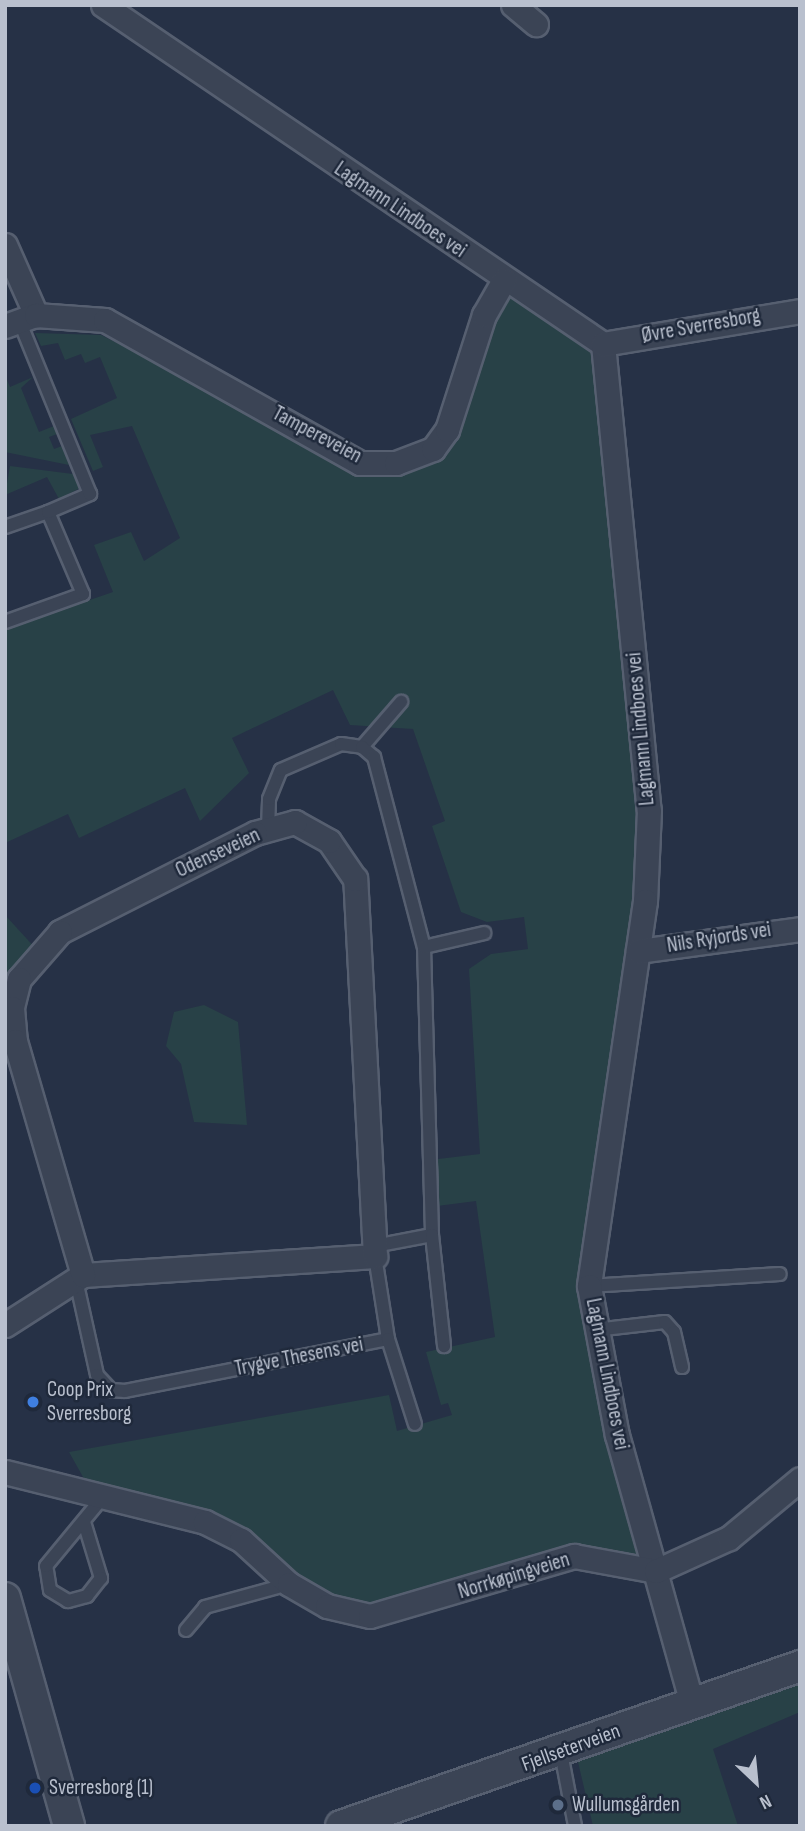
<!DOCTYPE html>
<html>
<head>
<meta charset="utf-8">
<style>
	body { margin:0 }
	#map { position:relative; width:805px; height:1831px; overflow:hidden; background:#263146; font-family:"Sofia Sans Condensed",sans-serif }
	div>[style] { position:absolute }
	.green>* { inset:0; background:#284147 }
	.roads { filter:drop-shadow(2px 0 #565f70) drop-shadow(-2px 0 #565f70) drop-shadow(0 2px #565f70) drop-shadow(0 -2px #565f70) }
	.service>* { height:12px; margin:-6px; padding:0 6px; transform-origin:6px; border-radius:6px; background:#3b4455 }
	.minor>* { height:23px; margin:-11.5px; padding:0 11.5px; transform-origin:11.5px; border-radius:11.5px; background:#3b4455 }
	.tertiary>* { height:30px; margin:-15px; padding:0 15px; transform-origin:15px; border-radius:15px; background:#3b4455 }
	.dots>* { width:19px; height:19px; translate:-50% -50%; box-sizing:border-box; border:4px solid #1f293b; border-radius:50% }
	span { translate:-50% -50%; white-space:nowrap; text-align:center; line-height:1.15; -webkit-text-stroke:5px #1f293b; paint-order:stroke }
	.street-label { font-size:21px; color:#b9c0ce }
	.poi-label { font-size:21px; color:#b9c0ce }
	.left { translate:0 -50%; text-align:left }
	.frame { position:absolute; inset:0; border:7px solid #b9c0ce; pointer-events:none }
	.north { position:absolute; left:721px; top:1747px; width:70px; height:70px; -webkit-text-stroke:5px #1f293b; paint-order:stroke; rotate:154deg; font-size:19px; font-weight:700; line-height:28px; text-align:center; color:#b9c0ce }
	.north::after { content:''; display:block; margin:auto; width:24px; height:32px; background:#b9c0ce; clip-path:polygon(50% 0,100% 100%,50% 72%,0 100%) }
</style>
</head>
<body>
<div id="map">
	<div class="green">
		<i style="clip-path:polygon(504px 280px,603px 344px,649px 810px,589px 1270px,656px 1571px,574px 1556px,380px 1608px,327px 1606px,205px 1522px,92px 1493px,69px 1452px,389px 1395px,397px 1431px,452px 1415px,448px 1403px,441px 1405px,426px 1352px,495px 1337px,476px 1201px,437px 1206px,430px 1160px,480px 1154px,469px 969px,491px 954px,528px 949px,524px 917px,487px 922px,461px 912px,432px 826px,445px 821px,413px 729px,350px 725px,333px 690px,232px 738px,249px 773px,200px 821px,185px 788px,79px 838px,68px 814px,5px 843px,5px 629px,113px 592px,94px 545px,131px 532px,144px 561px,180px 538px,132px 426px,90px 435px,103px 467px,93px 471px,71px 419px,117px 398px,100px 357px,85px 363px,81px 354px,65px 360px,58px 343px,41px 346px,35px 333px,101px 335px,360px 463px,433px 449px)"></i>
		<i style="clip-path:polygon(5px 375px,10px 387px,33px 377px,21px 388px,39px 432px,54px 426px,57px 434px,49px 437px,54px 449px,62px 446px,69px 465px,5px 452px)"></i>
		<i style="clip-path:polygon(10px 466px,73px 474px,80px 488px,59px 499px,47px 477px,5px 495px)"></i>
		<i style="clip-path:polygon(5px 915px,38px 951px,5px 1026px)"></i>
		<i style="clip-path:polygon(204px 1005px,238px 1022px,247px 1125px,194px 1122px,181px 1064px,166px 1046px,174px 1012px)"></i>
		<i style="clip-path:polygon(800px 1655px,800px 1712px,713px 1749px,738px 1826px,593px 1826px,571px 1732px)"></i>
	</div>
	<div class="roads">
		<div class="service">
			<i style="left:5px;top:527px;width:46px;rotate:-19.2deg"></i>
			<i style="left:5px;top:622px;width:83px;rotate:-19.7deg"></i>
			<i style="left:83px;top:594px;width:89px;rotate:-113.1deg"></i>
			<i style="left:48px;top:512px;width:46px;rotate:-23.2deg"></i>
			<i style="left:90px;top:494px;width:188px;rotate:-112.2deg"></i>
			<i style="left:362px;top:747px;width:60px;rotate:-49.1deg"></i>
			<i style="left:268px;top:829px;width:30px;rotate:-88deg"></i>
			<i style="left:269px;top:799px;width:31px;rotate:-68deg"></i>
			<i style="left:281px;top:770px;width:65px;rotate:-23.4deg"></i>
			<i style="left:341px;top:744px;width:21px;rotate:8deg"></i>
			<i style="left:362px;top:747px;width:16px;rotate:40deg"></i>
			<i style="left:374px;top:757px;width:196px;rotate:75.3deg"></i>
			<i style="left:424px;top:947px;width:288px;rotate:88.4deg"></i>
			<i style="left:432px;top:1235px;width:58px;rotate:169.1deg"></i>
			<i style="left:424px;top:947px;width:62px;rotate:-13.1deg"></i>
			<i style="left:432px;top:1235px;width:112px;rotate:83.8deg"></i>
			<i style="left:76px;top:1280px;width:97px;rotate:77.5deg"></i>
			<i style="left:97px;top:1375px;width:21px;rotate:47deg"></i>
			<i style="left:111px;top:1390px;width:14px;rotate:4deg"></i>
			<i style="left:125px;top:1391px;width:268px;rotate:-11.2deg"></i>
			<i style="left:388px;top:1339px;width:84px;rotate:-98.9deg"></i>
			<i style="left:589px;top:1286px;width:191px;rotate:-3.6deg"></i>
			<i style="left:595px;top:1330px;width:70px;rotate:-6.5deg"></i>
			<i style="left:665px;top:1322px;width:13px;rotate:48deg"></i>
			<i style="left:674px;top:1332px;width:36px;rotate:77deg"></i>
			<i style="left:388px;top:1339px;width:89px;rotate:72.4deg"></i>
			<i style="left:84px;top:1522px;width:59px;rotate:73.1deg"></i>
			<i style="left:101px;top:1578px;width:23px;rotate:128deg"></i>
			<i style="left:87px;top:1596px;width:20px;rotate:165deg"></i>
			<i style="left:68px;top:1601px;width:21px;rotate:-149deg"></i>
			<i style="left:50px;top:1590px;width:24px;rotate:-99deg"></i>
			<i style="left:46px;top:1566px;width:89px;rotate:-50.4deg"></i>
			<i style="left:186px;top:1630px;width:30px;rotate:-50deg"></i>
			<i style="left:205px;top:1607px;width:87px;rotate:-15.3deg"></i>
			<i style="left:561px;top:1753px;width:74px;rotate:79.1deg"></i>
		</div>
		<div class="minor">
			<i style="left:103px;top:5px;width:604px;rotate:34.14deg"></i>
			<i style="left:603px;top:344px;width:468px;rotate:84.4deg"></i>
			<i style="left:649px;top:810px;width:91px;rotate:92.5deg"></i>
			<i style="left:645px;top:901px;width:389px;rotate:98.3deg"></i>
			<i style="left:589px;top:1286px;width:152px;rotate:79.4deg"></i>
			<i style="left:617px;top:1435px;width:278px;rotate:74.4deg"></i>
			<i style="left:513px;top:5px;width:30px;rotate:40deg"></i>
			<i style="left:5px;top:245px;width:77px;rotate:66.1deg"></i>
			<i style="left:5px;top:326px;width:33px;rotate:-20deg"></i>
			<i style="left:36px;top:315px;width:69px;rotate:4.1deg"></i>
			<i style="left:105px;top:320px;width:292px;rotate:29.3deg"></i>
			<i style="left:360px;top:463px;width:36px"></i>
			<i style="left:396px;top:463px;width:40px;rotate:-21deg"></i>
			<i style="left:433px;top:449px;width:24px;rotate:-54deg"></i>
			<i style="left:447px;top:430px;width:121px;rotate:-72.2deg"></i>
			<i style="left:484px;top:315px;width:40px;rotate:-60.3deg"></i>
			<i style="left:603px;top:344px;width:200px;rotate:-9.5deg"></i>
			<i style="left:638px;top:951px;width:163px;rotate:-7.7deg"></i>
			<i style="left:5px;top:1325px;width:93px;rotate:-32.7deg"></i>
			<i style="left:83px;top:1275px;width:293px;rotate:-3.7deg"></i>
			<i style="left:375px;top:1256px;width:378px;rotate:-93deg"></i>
			<i style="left:355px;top:879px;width:46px;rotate:-124.4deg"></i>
			<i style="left:329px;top:841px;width:39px;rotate:-151deg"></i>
			<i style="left:295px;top:822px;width:41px;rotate:164.6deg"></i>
			<i style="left:255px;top:833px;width:219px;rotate:153.1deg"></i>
			<i style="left:60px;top:932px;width:62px;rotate:131.1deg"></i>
			<i style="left:19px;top:979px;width:30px;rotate:104deg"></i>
			<i style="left:12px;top:1008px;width:33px;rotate:85deg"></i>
			<i style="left:15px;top:1041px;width:244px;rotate:73.8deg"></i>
			<i style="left:5px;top:1472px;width:206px;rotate:14deg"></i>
			<i style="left:205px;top:1522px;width:40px;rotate:26.6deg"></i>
			<i style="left:241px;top:1540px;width:65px;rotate:42.5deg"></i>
			<i style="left:289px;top:1584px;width:44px;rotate:30.1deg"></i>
			<i style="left:327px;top:1606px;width:44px;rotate:13.1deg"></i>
			<i style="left:370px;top:1616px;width:213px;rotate:-16.4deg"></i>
			<i style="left:574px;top:1556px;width:83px;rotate:10.4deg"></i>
			<i style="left:656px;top:1571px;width:80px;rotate:-24.3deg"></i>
			<i style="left:729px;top:1538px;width:92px;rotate:-39.7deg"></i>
		</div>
		<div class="tertiary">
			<i style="left:5px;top:1598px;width:237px;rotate:74.3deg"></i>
			<i style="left:341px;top:1826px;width:486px;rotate:-19.2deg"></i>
		</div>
	</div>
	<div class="dots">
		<i style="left:33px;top:1402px;background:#3f7fe0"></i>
		<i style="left:35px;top:1788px;background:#1a4fb4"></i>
		<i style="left:558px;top:1805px;background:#5c6f8a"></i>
	</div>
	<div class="street-label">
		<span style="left:400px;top:210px;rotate:34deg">Lagmann Lindboes vei</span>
		<span style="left:701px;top:326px;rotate:-10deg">Øvre Sverresborg</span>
		<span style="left:317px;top:435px;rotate:28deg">Tampereveien</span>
		<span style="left:641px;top:729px;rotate:-95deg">Lagmann Lindboes vei</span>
		<span style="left:218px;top:853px;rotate:-25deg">Odenseveien</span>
		<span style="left:719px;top:938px;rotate:-9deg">Nils Ryjords vei</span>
		<span style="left:299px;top:1357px;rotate:-11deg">Trygve Thesens vei</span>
		<span style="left:607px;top:1374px;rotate:79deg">Lagmann Lindboes vei</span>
		<span style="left:514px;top:1576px;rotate:-17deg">Norrkøpingveien</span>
		<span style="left:571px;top:1748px;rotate:-20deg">Fjellseterveien</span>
	</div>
	<div class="poi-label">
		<span class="left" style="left:47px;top:1402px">Coop Prix<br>Sverresborg</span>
		<span class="left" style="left:49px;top:1788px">Sverresborg (1)</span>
		<span class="left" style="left:572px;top:1805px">Wullumsgården</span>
	</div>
	<div class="frame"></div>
	<div class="north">N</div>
</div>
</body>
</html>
